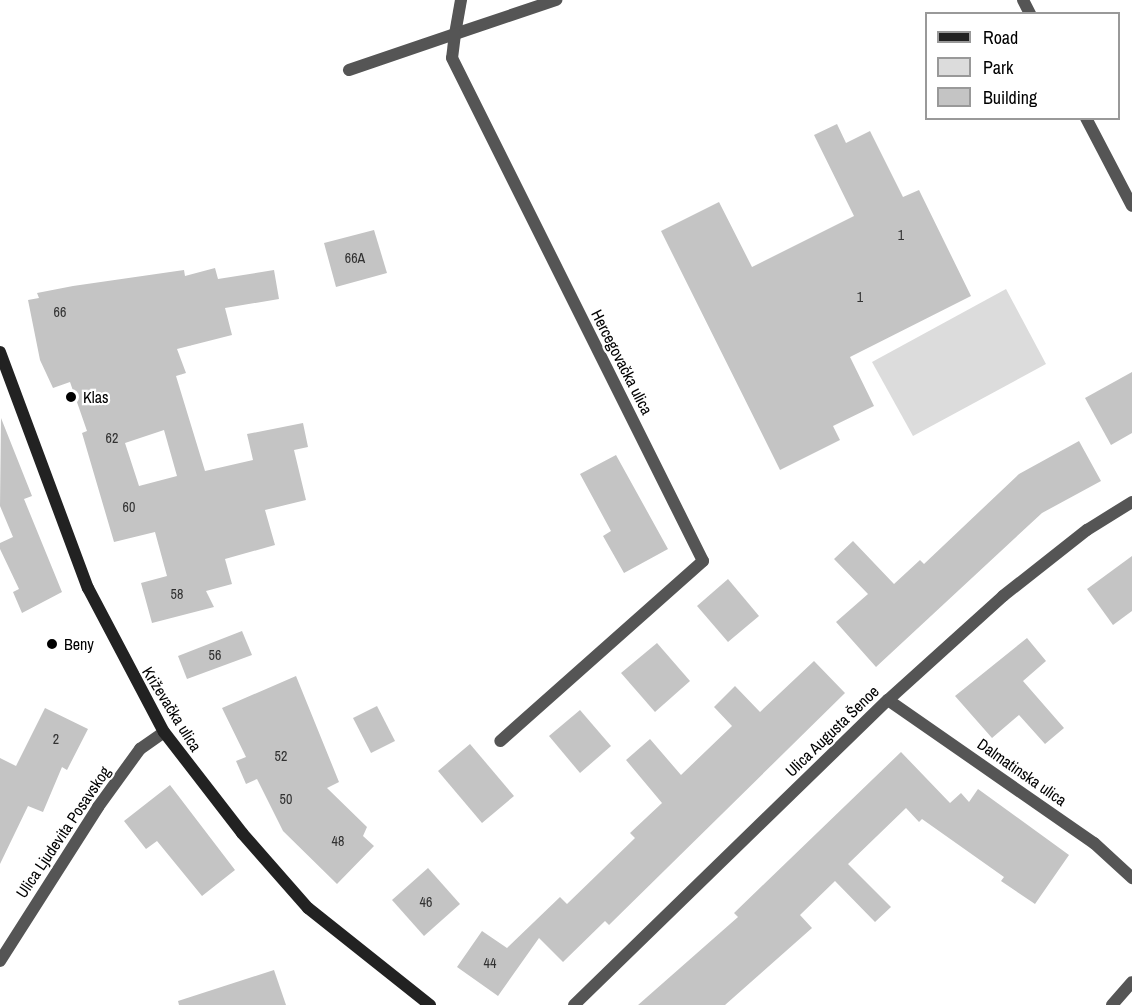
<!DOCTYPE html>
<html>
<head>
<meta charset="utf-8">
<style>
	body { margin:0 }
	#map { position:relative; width:1132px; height:1005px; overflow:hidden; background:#fff; font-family:"Archivo Narrow",sans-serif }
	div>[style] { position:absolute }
	.green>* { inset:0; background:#dcdcdc }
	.building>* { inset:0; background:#c4c4c4 }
	.minor>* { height:12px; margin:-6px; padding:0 6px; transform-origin:6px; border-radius:6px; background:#555 }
	.secondary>* { height:12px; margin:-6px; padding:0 6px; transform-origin:6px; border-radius:6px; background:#222 }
	.dots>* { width:16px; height:16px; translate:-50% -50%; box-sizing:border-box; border:3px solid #fff; border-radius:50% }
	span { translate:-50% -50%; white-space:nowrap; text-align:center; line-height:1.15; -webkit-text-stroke:4.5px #fff; paint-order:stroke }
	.number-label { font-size:14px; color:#313131 }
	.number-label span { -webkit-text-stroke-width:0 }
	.street-label { font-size:16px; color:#000 }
	.poi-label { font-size:16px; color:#000 }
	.left { translate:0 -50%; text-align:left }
	.legend { position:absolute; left:925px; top:12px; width:195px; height:108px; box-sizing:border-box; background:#fff; border:2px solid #999; margin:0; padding:8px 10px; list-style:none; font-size:18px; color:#000 }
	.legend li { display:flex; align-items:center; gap:12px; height:30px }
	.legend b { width:30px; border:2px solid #999 }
</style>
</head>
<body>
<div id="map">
	<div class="green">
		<i style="clip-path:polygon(1006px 289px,1046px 364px,913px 436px,872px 362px)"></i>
	</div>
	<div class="building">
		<i style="clip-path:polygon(837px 124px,846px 143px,870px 131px,903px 197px,919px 190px,971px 296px,850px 357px,874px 406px,833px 426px,840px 440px,780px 470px,661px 231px,719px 202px,752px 267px,854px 216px,814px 135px)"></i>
		<i style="clip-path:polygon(374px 230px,387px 273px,336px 287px,324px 243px)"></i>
		<i style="clip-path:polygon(evenodd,215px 268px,218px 279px,274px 270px,279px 299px,225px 308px,232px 335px,177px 349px,186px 373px,176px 376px,205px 471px,253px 460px,247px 434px,303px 423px,308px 447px,294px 450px,306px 500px,265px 510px,275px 545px,225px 559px,232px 584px,206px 591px,214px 607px,152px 623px,141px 583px,167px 576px,155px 532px,114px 542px,82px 433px,87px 431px,70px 382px,53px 388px,40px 360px,28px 300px,39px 298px,37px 293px,73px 286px,184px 270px,185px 276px,215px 268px,164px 430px,177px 476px,139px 486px,125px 443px,164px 430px)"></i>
		<i style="clip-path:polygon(1132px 372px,1132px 433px,1111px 445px,1085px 398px)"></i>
		<i style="clip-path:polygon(1px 418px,32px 496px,24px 499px,62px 592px,22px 613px,13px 592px,19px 589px,0 549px,0 543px,13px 537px,0 506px)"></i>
		<i style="clip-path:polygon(1079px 441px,1101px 481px,1042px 513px,876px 667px,836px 622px,868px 594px,834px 559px,853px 541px,894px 584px,920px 560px,924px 564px,1019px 474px)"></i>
		<i style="clip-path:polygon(616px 455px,668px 549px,624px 573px,603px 536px,611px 531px,580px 474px)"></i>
		<i style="clip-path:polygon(1132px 556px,1132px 611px,1113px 625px,1087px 589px)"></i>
		<i style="clip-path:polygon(728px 579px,759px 616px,728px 642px,697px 606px)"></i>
		<i style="clip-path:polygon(242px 631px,252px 655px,187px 679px,178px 656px)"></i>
		<i style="clip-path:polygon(1027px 638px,1046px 661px,1023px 681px,1064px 728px,1045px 744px,1019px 715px,992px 738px,955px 696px)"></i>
		<i style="clip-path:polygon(657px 643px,690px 681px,655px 712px,621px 673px)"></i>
		<i style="clip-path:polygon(814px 661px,845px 693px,609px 925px,605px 921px,563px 962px,539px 938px,498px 996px,457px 967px,482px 931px,507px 948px,560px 897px,567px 904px,635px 838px,630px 833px,662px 803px,626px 760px,650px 739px,681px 775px,732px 726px,714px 707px,735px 686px,760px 712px)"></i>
		<i style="clip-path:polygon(296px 676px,339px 782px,327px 788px,367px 827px,363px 836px,374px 846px,337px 884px,283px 831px,257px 779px,246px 784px,236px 761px,246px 757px,222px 708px)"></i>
		<i style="clip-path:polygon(377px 706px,395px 741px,371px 753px,353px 718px)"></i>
		<i style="clip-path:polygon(45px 708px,88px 729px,67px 770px,62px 767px,43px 812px,28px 806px,0 864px,0 758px,16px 766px)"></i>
		<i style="clip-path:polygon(580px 710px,611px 746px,580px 773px,549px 736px)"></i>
		<i style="clip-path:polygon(470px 744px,514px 796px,482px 823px,438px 771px)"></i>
		<i style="clip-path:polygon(901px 752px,950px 803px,961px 793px,969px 802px,978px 789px,1069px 855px,1035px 904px,1001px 881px,1004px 877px,922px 819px,919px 822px,906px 808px,848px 864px,891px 907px,875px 922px,835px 881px,800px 915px,812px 928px,725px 1005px,638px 1005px,738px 917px,734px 913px)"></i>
		<i style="clip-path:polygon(170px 785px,235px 870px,202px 896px,157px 841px,146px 849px,124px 821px)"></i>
		<i style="clip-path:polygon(428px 868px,460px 904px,424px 936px,392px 900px)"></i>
		<i style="clip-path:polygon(274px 970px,286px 1005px,179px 1005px,178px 1001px)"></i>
	</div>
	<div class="minor">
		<i style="left:461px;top:0;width:35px;rotate:100deg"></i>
		<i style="left:455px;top:34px;width:107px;rotate:-18.6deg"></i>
		<i style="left:1023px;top:0;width:16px;rotate:63deg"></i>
		<i style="left:349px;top:70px;width:112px;rotate:-18.8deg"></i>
		<i style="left:455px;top:34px;width:24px;rotate:97deg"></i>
		<i style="left:452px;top:58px;width:562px;rotate:63.48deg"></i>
		<i style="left:703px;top:561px;width:271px;rotate:138.4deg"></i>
		<i style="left:1086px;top:118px;width:99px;rotate:62.4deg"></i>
		<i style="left:888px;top:700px;width:251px;rotate:34.8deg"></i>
		<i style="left:1094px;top:843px;width:52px;rotate:42.6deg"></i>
		<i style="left:0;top:961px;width:183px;rotate:-57.5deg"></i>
		<i style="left:98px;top:807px;width:72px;rotate:-54.1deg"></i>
		<i style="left:140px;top:749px;width:29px;rotate:-35deg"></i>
		<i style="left:574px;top:1005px;width:438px;rotate:-44.2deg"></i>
		<i style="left:888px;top:700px;width:155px;rotate:-42.1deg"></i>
		<i style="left:1003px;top:596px;width:107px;rotate:-38.2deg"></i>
		<i style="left:1087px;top:530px;width:53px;rotate:-31.9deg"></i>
		<i style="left:1112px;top:1005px;width:30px;rotate:-49deg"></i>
	</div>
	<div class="secondary">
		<i style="left:0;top:352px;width:252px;rotate:69.6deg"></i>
		<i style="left:88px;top:588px;width:163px;rotate:62.2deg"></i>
		<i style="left:164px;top:732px;width:128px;rotate:52.3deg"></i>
		<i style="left:242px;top:833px;width:100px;rotate:48.7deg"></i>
		<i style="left:308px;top:908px;width:156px;rotate:38.5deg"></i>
	</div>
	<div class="dots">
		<i style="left:71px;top:397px;background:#000"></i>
		<i style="left:52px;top:644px;background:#000"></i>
	</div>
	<div class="number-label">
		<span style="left:901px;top:235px">1</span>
		<span style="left:355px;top:258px">66A</span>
		<span style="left:860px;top:297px">1</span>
		<span style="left:60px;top:312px">66</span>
		<span style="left:112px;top:438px">62</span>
		<span style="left:129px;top:507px">60</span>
		<span style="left:177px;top:594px">58</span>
		<span style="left:215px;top:655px">56</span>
		<span style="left:56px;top:739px">2</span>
		<span style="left:281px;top:756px">52</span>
		<span style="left:286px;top:799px">50</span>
		<span style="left:338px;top:841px">48</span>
		<span style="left:426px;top:902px">46</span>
		<span style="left:490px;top:963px">44</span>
	</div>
	<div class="street-label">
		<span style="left:622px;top:362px;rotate:63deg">Hercegovačka ulica</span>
		<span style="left:172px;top:709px;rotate:58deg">Križevačka ulica</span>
		<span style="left:832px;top:731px;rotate:-44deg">Ulica Augusta Šenoe</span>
		<span style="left:1022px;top:772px;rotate:35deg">Dalmatinska ulica</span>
		<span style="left:63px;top:832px;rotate:-56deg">Ulica Ljudevita Posavskog</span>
	</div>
	<div class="poi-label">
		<span class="left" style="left:83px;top:397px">Klas</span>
		<span class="left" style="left:64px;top:644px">Beny</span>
	</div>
	<ul class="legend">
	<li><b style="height:8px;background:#222"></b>Road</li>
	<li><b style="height:16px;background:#dcdcdc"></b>Park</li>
	<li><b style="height:16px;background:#c4c4c4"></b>Building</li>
	</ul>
</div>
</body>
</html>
